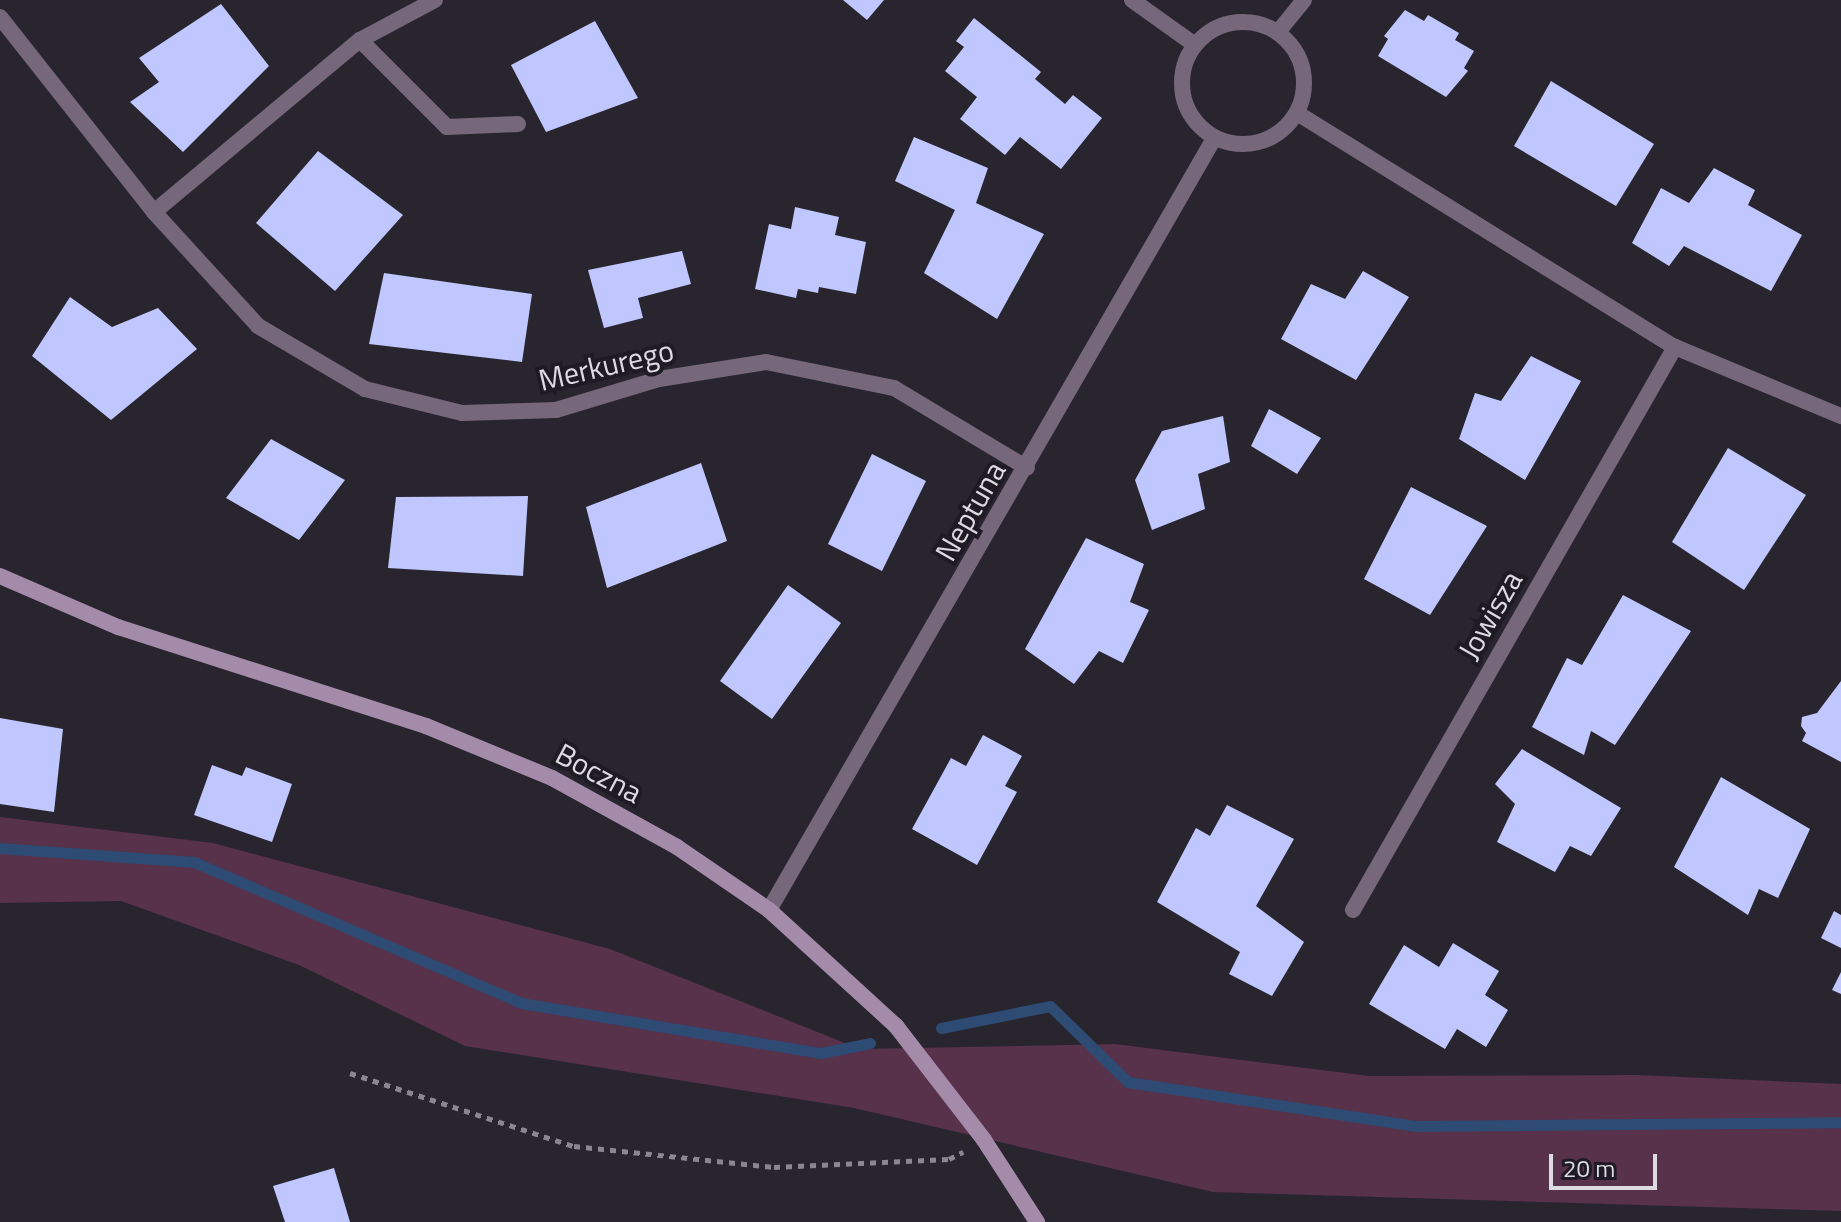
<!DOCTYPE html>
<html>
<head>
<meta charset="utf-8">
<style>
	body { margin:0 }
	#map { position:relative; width:1841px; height:1222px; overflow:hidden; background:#28252f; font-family:"Titillium Web",sans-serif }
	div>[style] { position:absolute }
	.green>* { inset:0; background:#58314a }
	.stream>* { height:11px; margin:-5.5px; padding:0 5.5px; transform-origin:5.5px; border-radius:5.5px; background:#2e4b74 }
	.building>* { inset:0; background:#bfc7fe }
	.path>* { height:5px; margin-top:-2.5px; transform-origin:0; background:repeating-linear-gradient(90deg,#89878f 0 6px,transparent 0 12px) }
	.lane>* { height:16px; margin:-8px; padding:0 8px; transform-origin:8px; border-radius:8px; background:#77677a }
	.street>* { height:16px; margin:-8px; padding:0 8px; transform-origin:8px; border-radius:8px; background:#77677a }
	.street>.ring { margin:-8px; padding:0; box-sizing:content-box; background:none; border:16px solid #77677a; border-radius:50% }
	.secondary>* { height:16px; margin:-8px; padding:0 8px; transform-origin:8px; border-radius:8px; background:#a48baa }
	span { translate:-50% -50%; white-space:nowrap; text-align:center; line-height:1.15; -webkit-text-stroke:8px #1e1b25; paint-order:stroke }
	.street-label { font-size:30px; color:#dddbe2 }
	.scale { position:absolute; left:1549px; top:1154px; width:108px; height:36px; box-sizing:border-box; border:4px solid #dddbe2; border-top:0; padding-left:10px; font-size:24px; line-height:28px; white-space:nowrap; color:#dddbe2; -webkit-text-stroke:6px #1e1b25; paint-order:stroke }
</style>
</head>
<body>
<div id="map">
	<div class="green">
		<i style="clip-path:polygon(0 817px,213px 843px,610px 949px,860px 1049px,1115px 1044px,1370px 1076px,1636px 1075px,1841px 1084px,1841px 1211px,1213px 1192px,854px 1108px,465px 1046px,299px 965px,121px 901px,0 903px)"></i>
	</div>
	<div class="stream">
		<i style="left:0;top:848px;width:195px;rotate:4.1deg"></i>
		<i style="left:194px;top:862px;width:356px;rotate:23.3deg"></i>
		<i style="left:521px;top:1003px;width:304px;rotate:9.5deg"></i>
		<i style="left:821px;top:1053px;width:50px;rotate:-11.5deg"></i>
		<i style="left:941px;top:1028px;width:111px;rotate:-11.4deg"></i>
		<i style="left:1050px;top:1006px;width:109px;rotate:44.3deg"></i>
		<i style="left:1128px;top:1082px;width:291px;rotate:8.7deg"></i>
		<i style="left:1416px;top:1126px;width:425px;rotate:-0.5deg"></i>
	</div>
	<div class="building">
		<i style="clip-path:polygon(843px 0,884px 0,867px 20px)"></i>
		<i style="clip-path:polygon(221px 4px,269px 66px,183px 152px,130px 102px,159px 82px,139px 58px)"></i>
		<i style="clip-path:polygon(1405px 10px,1424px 21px,1428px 15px,1459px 33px,1455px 40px,1474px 51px,1464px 68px,1468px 71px,1446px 97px,1378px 56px,1388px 39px,1384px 36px)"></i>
		<i style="clip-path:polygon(974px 18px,1041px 72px,1035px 79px,1065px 104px,1073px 95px,1102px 118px,1061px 169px,1020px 137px,1005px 155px,960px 119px,977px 97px,945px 71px,964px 47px,956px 41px)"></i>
		<i style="clip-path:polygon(595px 21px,638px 98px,546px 132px,511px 65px)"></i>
		<i style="clip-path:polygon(1551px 81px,1654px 144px,1616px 206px,1514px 146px)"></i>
		<i style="clip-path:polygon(914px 137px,988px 168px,976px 203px,1044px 234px,997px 319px,924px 273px,955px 210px,895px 181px)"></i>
		<i style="clip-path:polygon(318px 151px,403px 215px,335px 291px,256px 223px)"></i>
		<i style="clip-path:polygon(1714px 168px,1755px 190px,1748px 205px,1802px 235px,1771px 291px,1684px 246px,1669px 266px,1632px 243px,1661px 188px,1689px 203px)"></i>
		<i style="clip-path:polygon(795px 207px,839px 217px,835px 235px,866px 242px,856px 294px,819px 287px,818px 293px,798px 289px,796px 298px,755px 289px,769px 224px,791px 229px)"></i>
		<i style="clip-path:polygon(682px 251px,691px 284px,638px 298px,643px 318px,604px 328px,588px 270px)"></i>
		<i style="clip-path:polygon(1363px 271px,1409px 297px,1356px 380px,1281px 339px,1311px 284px,1345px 299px)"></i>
		<i style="clip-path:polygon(384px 273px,532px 294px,522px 362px,369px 344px)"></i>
		<i style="clip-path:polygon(70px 297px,112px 327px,158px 308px,197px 349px,111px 420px,32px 356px)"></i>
		<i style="clip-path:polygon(1531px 356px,1581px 381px,1525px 480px,1459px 439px,1475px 393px,1501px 401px)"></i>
		<i style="clip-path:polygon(1269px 409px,1321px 438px,1297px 474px,1251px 446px)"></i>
		<i style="clip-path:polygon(1223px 416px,1230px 462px,1198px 474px,1205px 509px,1152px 530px,1135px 480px,1162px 431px)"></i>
		<i style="clip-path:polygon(271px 439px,345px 480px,299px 540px,226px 498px)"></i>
		<i style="clip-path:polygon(1728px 448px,1806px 495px,1744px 590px,1672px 542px)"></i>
		<i style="clip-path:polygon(872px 454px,926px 481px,882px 571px,828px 544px)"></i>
		<i style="clip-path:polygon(701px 463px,727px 541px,607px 588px,586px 507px)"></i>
		<i style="clip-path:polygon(1411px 487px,1487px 526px,1430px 615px,1364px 579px)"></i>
		<i style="clip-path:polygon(528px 496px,523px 576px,388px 568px,396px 497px)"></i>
		<i style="clip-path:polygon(1086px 538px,1144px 564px,1130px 602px,1149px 610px,1123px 663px,1099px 651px,1074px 684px,1025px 649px)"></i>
		<i style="clip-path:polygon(788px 585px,841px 623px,772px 719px,720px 681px)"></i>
		<i style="clip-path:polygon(1623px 595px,1691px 631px,1615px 745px,1591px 731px,1584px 755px,1532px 727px,1567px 658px,1582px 665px)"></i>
		<i style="clip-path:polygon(1841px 681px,1841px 762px,1802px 741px,1806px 733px,1801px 726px,1802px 717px,1817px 713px)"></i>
		<i style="clip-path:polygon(0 718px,63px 729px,54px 812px,0 804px)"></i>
		<i style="clip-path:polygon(983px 735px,1022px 756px,1005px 786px,1017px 792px,977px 865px,912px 829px,951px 758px,966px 766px)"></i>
		<i style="clip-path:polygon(1522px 749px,1621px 808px,1591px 856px,1570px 846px,1555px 872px,1497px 842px,1515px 804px,1495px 784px)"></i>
		<i style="clip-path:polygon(212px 765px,242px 776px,246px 767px,292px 784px,272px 842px,194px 815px)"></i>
		<i style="clip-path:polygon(1721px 777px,1810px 829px,1778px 898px,1759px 889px,1748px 915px,1674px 867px)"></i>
		<i style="clip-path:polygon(1227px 805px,1294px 839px,1256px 906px,1304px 942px,1272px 996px,1229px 974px,1240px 952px,1157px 902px,1196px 828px,1210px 836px)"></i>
		<i style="clip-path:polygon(1834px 911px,1841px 915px,1841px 948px,1821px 938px)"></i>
		<i style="clip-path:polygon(1453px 943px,1499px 971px,1485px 995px,1508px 1010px,1486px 1047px,1457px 1029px,1445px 1049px,1369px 1004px,1404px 945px,1439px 967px)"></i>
		<i style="clip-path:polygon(1841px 972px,1841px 994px,1832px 990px)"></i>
		<i style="clip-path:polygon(334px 1168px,350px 1222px,285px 1222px,273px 1186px)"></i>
	</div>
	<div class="path">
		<i style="left:350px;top:1073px;width:236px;rotate:18.1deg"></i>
		<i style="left:574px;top:1146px;width:201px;rotate:6deg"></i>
		<i style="left:774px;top:1167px;width:175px;rotate:-2.6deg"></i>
		<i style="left:949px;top:1159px;width:16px;rotate:-27deg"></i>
	</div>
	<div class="lane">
		<i style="left:360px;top:40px;width:85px;rotate:-28.1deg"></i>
		<i style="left:154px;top:212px;width:268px;rotate:-39.9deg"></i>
		<i style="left:360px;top:40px;width:123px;rotate:45deg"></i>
		<i style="left:447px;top:127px;width:71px;rotate:-2.4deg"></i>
	</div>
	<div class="street">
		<i style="left:1132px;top:0;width:77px;rotate:35.5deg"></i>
		<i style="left:0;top:17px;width:248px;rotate:51.7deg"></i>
		<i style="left:154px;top:212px;width:154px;rotate:47.6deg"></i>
		<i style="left:258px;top:326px;width:124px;rotate:30.5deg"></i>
		<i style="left:365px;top:389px;width:100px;rotate:13.9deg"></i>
		<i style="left:462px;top:413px;width:94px;rotate:-1.8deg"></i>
		<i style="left:556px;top:410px;width:108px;rotate:-16.8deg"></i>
		<i style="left:659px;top:379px;width:108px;rotate:-9deg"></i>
		<i style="left:766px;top:362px;width:131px;rotate:11.5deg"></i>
		<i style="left:894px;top:388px;width:155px;rotate:31deg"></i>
		<i class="ring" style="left:1182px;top:22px;width:106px;height:106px"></i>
		<i style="left:1278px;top:32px;width:41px;rotate:-50.9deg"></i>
		<i style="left:1297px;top:113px;width:445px;rotate:31.8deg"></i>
		<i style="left:1675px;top:347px;width:180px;rotate:22.6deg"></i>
		<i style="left:769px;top:910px;width:892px;rotate:-60.02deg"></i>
		<i style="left:1353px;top:910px;width:649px;rotate:-60.23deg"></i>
	</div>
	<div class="secondary">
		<i style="left:0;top:576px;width:129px;rotate:23.4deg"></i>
		<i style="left:118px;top:627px;width:324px;rotate:17.8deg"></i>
		<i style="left:426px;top:726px;width:136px;rotate:22.4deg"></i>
		<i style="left:552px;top:778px;width:143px;rotate:28.9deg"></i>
		<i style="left:677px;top:847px;width:112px;rotate:34.4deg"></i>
		<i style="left:769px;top:910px;width:172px;rotate:42.4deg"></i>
		<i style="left:896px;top:1026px;width:144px;rotate:52.3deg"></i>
		<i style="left:984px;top:1140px;width:98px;rotate:57.1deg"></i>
	</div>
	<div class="street-label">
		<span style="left:606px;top:365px;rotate:-13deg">Merkurego</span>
		<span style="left:970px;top:511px;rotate:-60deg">Neptuna</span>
		<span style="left:1490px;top:615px;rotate:-60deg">Jowisza</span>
		<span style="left:599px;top:773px;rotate:28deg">Boczna</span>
	</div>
	<div class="scale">20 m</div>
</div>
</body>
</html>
